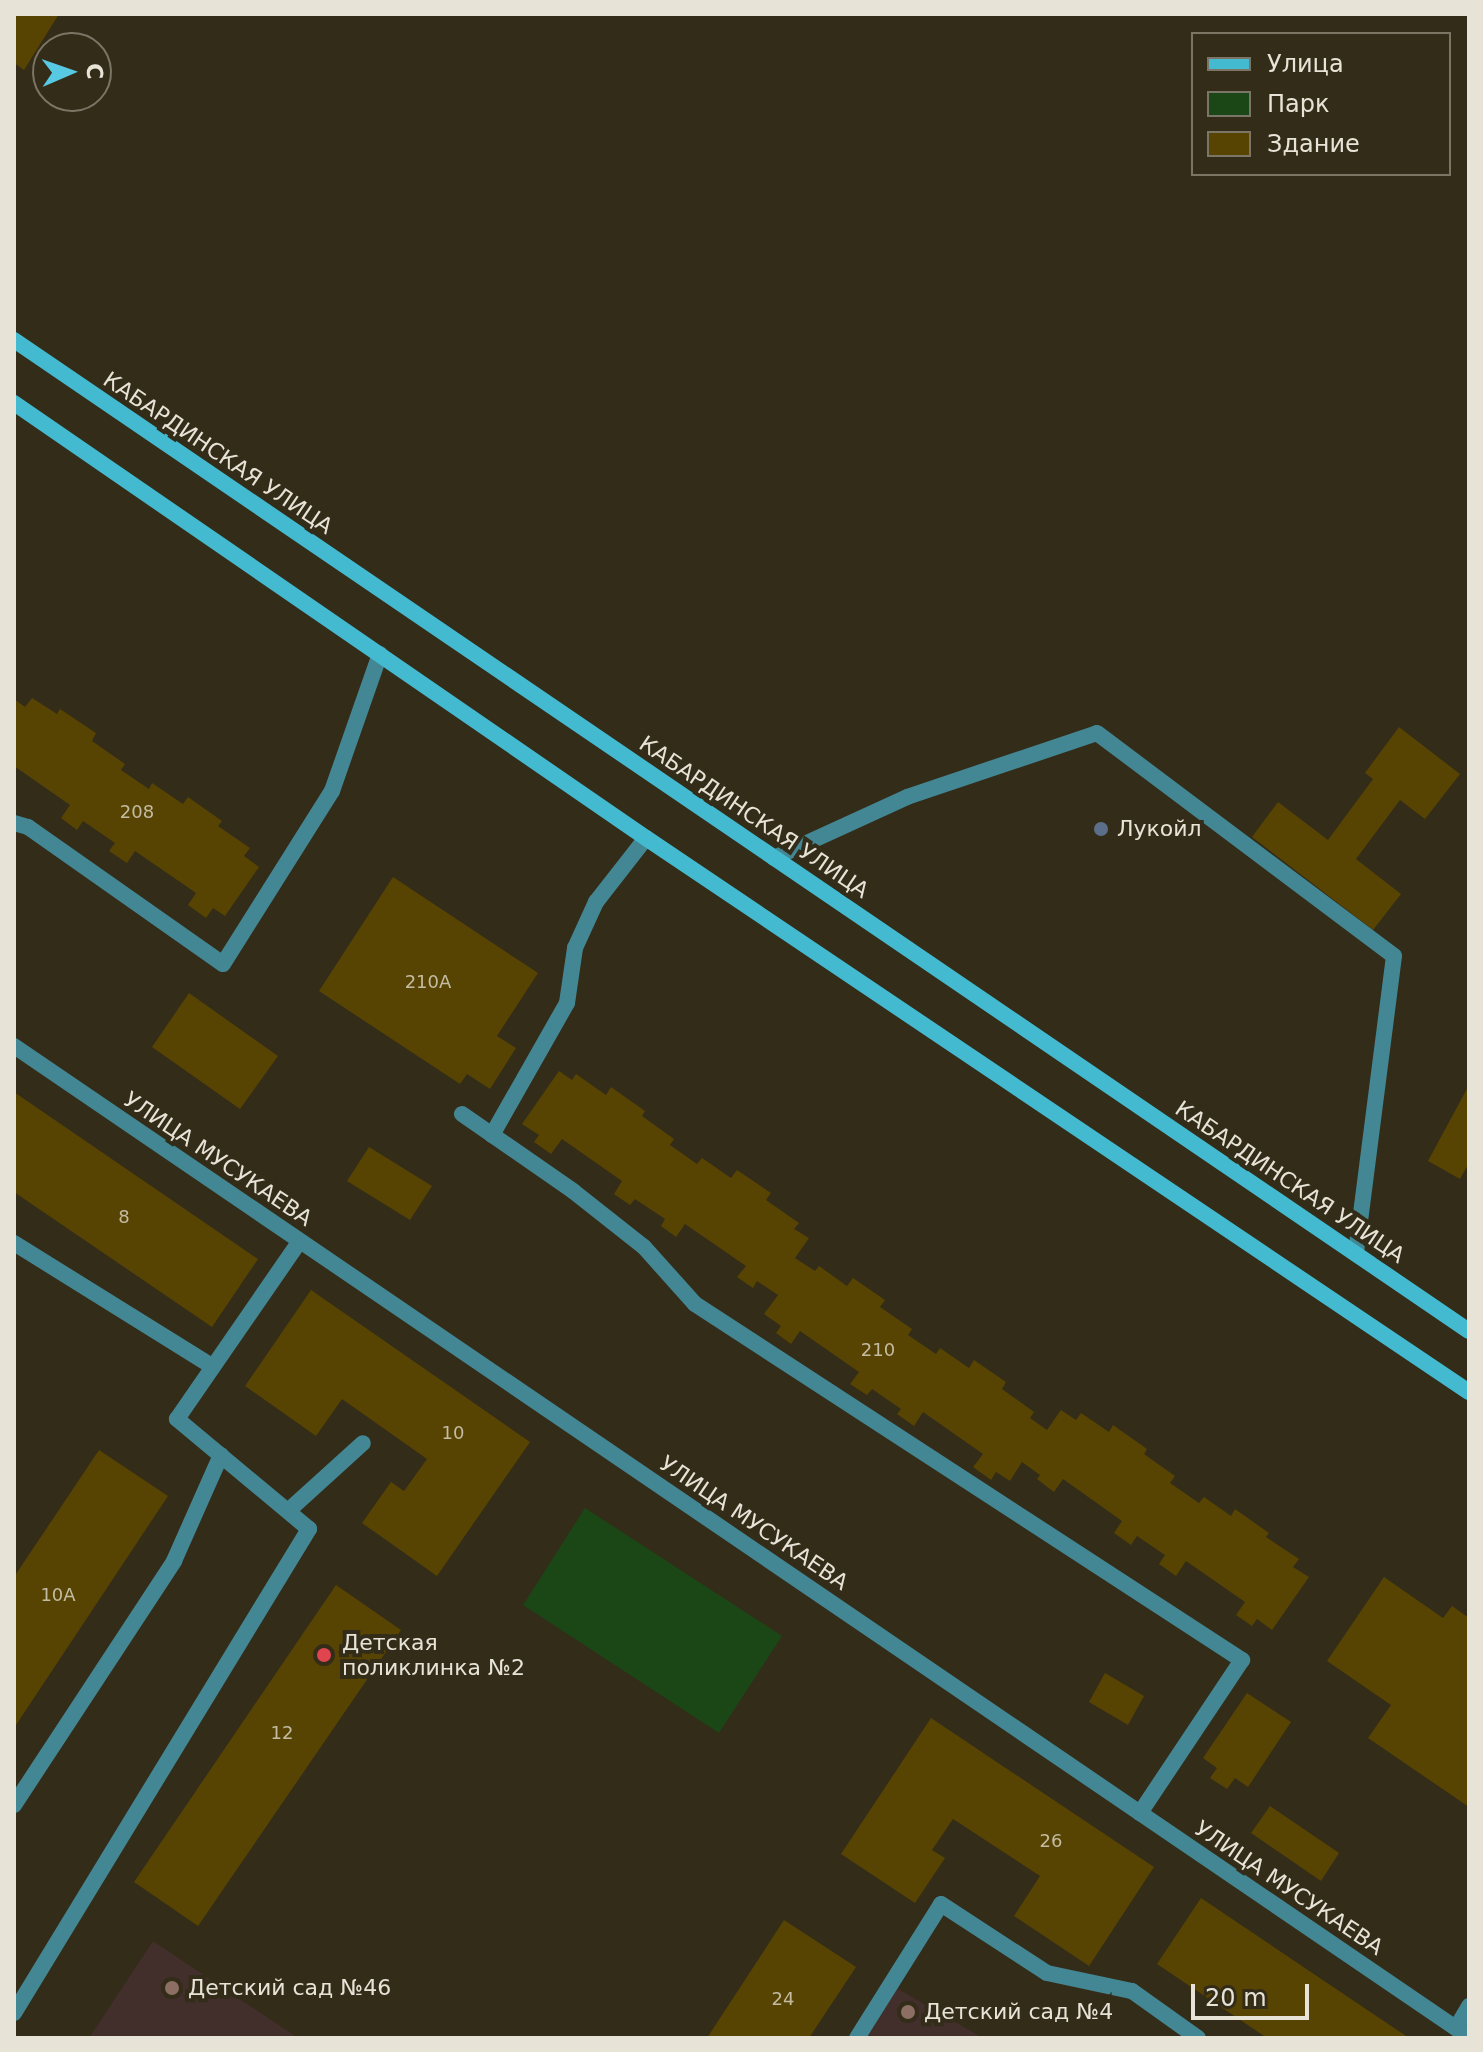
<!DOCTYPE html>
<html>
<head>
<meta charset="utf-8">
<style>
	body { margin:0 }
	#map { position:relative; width:1483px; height:2052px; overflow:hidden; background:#332c19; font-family:"DejaVu Sans",sans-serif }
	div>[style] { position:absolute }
	.education>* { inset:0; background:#422e2a }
	.green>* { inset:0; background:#1b4717 }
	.building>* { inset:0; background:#574402 }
	.service>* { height:16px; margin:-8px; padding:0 8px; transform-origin:8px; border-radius:8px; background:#438794 }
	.minor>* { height:16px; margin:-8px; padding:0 8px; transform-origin:8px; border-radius:8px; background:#438794 }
	.secondary>* { height:16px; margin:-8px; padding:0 8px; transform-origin:8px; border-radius:8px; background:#43bad0 }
	.dots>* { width:22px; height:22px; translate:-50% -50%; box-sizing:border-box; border:4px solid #332c19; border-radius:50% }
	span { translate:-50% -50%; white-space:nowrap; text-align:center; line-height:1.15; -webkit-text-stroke:8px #332c19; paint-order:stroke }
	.number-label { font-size:18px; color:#c3bba2 }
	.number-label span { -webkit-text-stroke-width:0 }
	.street-label { font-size:22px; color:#e7e3d7 }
	.poi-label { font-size:22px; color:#e7e3d7 }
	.left { translate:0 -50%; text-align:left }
	.frame { position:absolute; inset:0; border:16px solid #e7e3d7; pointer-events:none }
	.legend { position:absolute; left:1191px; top:32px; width:260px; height:144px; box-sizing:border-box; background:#332c19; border:2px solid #7b7565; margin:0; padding:10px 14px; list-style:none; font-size:24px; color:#e7e3d7 }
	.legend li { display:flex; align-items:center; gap:16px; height:40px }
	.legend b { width:40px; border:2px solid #7b7565 }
	.north { position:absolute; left:32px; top:32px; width:80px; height:80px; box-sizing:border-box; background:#332c19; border:2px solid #7b7565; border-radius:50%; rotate:88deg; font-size:22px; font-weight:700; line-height:32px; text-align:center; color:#e7e3d7 }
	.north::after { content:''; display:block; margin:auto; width:28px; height:36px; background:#57c9e2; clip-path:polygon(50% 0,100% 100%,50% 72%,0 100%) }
	.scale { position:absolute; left:1191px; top:1984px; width:118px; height:36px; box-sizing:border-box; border:4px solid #e7e3d7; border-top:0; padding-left:10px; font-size:24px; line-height:28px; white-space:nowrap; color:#e7e3d7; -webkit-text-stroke:6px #332c19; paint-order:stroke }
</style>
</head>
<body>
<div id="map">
	<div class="education">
		<i style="clip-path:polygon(153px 1941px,298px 2038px,89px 2038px)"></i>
		<i style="clip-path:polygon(893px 1986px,983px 2038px,861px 2038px)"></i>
	</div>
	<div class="green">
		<i style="clip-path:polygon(585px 1508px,782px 1636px,719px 1733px,523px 1605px)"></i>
	</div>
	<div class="building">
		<i style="clip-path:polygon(14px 14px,59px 14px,24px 70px,14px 63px)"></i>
		<i style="clip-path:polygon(32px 698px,57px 714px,60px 709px,96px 733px,92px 741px,125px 764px,121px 770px,149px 789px,152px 783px,183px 804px,188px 797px,222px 821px,218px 826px,250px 848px,244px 856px,259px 867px,225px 916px,213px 908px,206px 918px,188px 905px,196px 893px,135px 851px,127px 863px,109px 851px,115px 843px,83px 821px,77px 830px,61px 818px,70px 805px,14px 766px,14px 699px,25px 707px)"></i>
		<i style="clip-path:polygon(1399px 727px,1460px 774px,1425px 819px,1400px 800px,1356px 859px,1401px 894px,1373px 930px,1252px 837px,1278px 802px,1328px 840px,1373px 779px,1365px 773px)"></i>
		<i style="clip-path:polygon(393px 877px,538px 973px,497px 1036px,516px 1048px,490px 1089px,467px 1074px,460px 1084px,319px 991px)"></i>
		<i style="clip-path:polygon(189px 993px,278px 1056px,240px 1109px,152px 1047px)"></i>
		<i style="clip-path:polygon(559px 1071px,572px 1080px,576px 1074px,606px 1095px,611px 1087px,645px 1111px,642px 1116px,674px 1139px,670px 1145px,697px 1164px,702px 1158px,731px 1178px,737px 1170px,771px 1193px,766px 1200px,799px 1223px,794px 1229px,809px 1238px,795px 1258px,815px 1271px,819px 1266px,847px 1286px,853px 1278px,885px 1300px,880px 1307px,912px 1329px,908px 1335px,936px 1354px,940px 1348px,969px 1368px,974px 1360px,1006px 1382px,1002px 1389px,1034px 1412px,1030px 1418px,1047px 1430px,1061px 1410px,1076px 1420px,1081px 1413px,1109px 1432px,1113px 1425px,1147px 1449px,1144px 1454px,1175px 1476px,1170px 1483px,1199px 1503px,1204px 1497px,1231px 1516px,1235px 1509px,1269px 1533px,1266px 1537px,1299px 1559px,1293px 1567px,1309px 1577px,1272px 1630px,1257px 1619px,1252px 1626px,1236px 1615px,1245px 1602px,1186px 1561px,1176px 1576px,1159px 1564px,1165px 1555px,1137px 1536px,1131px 1545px,1114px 1533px,1122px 1521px,1063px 1479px,1054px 1492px,1037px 1479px,1040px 1475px,1022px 1462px,1010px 1481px,996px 1472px,991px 1480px,973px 1467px,983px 1454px,923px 1412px,914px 1426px,897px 1414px,901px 1409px,872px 1389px,867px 1395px,850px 1384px,859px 1372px,800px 1331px,791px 1344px,776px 1333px,781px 1326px,764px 1314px,778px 1295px,757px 1281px,753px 1288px,737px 1277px,746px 1266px,685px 1224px,676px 1237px,661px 1226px,665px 1219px,635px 1199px,630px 1205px,614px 1194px,622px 1181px,562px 1139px,551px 1154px,534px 1142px,539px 1135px,522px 1124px)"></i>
		<i style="clip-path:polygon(1469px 1085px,1469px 1163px,1460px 1179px,1428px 1161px)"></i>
		<i style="clip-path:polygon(14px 1092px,258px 1259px,212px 1327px,14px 1192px)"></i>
		<i style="clip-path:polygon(369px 1147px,432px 1186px,410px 1220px,347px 1181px)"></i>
		<i style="clip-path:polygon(311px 1290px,530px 1442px,437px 1576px,362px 1523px,391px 1482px,404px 1491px,427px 1459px,342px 1399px,316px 1436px,245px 1386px)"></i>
		<i style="clip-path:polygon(99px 1450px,168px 1496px,14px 1728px,14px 1577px)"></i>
		<i style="clip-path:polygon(1384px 1577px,1443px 1618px,1452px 1606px,1469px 1618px,1469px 1807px,1368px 1738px,1391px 1705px,1327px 1661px)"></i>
		<i style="clip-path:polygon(336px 1585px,401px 1630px,198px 1926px,134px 1882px)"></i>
		<i style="clip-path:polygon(1105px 1673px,1144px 1696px,1128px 1725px,1089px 1702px)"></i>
		<i style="clip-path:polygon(1247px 1693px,1291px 1722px,1248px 1787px,1235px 1778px,1227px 1789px,1210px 1778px,1217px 1768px,1203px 1758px)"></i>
		<i style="clip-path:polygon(931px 1718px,1154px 1867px,1089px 1966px,1014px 1916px,1040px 1876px,953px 1819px,932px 1850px,945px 1858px,915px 1903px,841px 1854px)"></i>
		<i style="clip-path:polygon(1270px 1806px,1339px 1853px,1321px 1881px,1251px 1833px)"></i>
		<i style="clip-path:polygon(1201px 1898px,1409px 2038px,1267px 2038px,1221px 2007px,1157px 1964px)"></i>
		<i style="clip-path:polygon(784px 1920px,856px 1967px,809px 2038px,707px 2038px)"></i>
	</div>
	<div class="service">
		<i style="left:14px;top:823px;width:15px;rotate:16deg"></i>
		<i style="left:28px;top:827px;width:238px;rotate:35.1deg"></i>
		<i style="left:223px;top:964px;width:204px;rotate:-57.8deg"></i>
		<i style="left:332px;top:791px;width:145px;rotate:-70.7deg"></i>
		<i style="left:774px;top:858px;width:146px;rotate:-24.6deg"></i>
		<i style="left:907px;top:797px;width:200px;rotate:-18.6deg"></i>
		<i style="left:1097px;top:733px;width:371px;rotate:36.9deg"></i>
		<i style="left:1394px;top:956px;width:300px;rotate:97.3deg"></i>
		<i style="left:462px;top:1114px;width:135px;rotate:34.7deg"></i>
		<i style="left:573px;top:1191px;width:90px;rotate:38.3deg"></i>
		<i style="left:644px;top:1247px;width:76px;rotate:48.2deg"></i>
		<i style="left:695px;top:1304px;width:653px;rotate:33.06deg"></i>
		<i style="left:1242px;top:1660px;width:184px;rotate:123.7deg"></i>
		<i style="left:492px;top:1135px;width:152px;rotate:-60.4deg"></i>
		<i style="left:567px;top:1003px;width:56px;rotate:-81.7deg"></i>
		<i style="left:575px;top:948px;width:51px;rotate:-65.5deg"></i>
		<i style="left:596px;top:902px;width:81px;rotate:-52deg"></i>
		<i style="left:14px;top:1243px;width:234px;rotate:31.9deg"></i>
		<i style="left:288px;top:1511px;width:101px;rotate:-42.2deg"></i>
		<i style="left:14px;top:1805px;width:292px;rotate:-56.7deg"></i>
		<i style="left:174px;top:1561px;width:116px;rotate:-66.1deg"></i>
		<i style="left:14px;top:2013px;width:567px;rotate:-58.64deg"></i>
		<i style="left:309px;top:1529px;width:172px;rotate:-140.2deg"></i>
		<i style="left:177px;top:1419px;width:216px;rotate:-55.4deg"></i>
		<i style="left:1456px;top:2028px;width:26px;rotate:-59deg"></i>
		<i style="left:857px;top:2038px;width:158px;rotate:-57.9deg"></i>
		<i style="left:941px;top:1904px;width:126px;rotate:33.1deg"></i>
		<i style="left:1047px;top:1973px;width:87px;rotate:12deg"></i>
		<i style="left:1132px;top:1991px;width:81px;rotate:35.5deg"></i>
	</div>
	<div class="minor">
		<i style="left:14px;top:1046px;width:1760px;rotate:34.26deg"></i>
	</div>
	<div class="secondary">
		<i style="left:14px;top:340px;width:1760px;rotate:34.26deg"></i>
		<i style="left:14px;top:403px;width:767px;rotate:34.54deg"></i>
		<i style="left:646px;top:838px;width:992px;rotate:33.95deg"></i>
	</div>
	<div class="dots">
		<i style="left:1101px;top:829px;background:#5c6f8a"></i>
		<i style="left:324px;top:1655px;background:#e0444e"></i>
		<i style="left:172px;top:1988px;background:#8d6e63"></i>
		<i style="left:908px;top:2012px;background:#8d6e63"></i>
	</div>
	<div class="number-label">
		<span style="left:137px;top:812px">208</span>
		<span style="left:428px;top:982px">210А</span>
		<span style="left:124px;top:1217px">8</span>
		<span style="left:878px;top:1350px">210</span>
		<span style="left:453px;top:1433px">10</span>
		<span style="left:58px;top:1595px">10А</span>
		<span style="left:282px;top:1733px">12</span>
		<span style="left:1051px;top:1841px">26</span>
		<span style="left:783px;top:1999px">24</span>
	</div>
	<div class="street-label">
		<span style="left:218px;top:453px;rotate:34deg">КАБАРДИНСКАЯ УЛИЦА</span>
		<span style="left:754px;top:817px;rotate:34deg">КАБАРДИНСКАЯ УЛИЦА</span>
		<span style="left:218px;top:1159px;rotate:34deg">УЛИЦА МУСУКАЕВА</span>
		<span style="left:1290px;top:1182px;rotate:34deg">КАБАРДИНСКАЯ УЛИЦА</span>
		<span style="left:754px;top:1523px;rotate:34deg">УЛИЦА МУСУКАЕВА</span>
		<span style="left:1289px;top:1888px;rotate:34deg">УЛИЦА МУСУКАЕВА</span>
	</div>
	<div class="poi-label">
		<span class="left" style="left:1117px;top:829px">Лукойл</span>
		<span class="left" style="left:342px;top:1655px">Детская<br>поликлинка №2</span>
		<span class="left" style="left:188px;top:1988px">Детский сад №46</span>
		<span class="left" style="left:924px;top:2012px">Детский сад №4</span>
	</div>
	<div class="frame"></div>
	<ul class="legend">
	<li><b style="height:10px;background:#43bad0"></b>Улица</li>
	<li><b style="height:22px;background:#1b4717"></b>Парк</li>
	<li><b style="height:22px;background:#574402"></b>Здание</li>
	</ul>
	<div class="north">С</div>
	<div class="scale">20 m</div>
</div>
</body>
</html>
